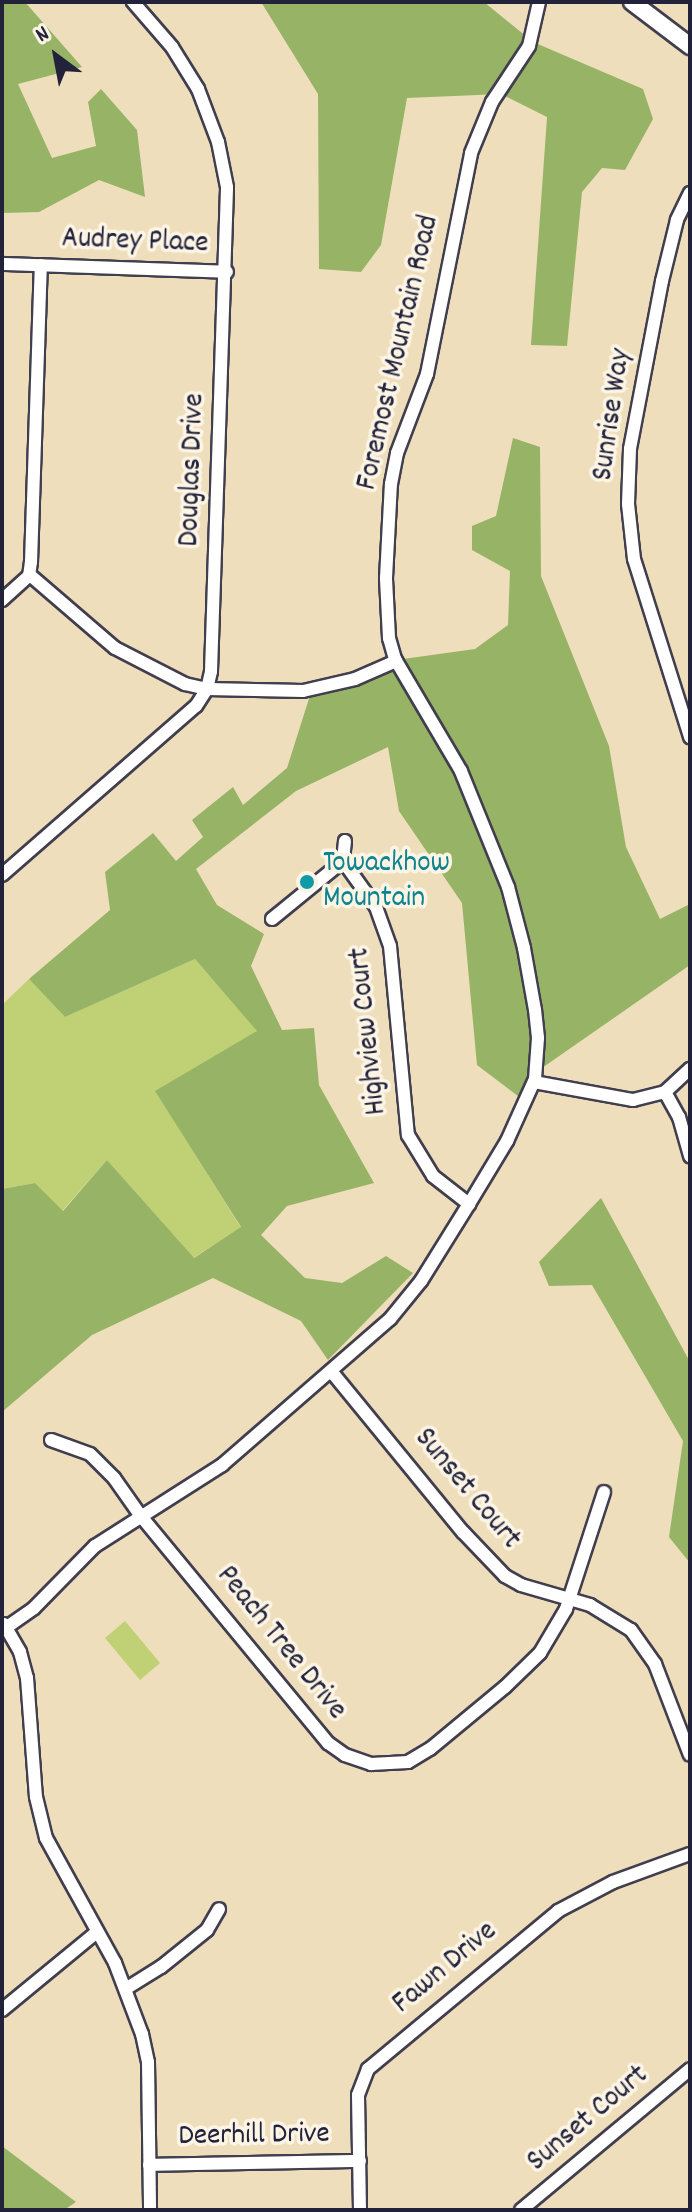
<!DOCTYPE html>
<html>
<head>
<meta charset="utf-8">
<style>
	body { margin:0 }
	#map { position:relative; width:692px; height:2212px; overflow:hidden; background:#eedebc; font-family:Dekko,sans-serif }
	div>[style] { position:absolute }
	.green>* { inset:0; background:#bfd174 }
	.forest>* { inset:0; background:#97b366 }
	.roads { filter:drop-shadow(2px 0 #413e4e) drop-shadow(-2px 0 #413e4e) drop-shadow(0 2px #413e4e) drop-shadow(0 -2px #413e4e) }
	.minor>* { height:12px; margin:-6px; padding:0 6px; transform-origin:6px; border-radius:6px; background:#fff }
	.tertiary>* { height:16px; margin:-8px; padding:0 8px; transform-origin:8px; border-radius:8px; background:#fff }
	.dots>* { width:22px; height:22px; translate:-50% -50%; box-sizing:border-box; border:4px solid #fcf5e5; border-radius:50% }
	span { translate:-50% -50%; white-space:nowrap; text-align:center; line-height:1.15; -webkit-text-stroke:7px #fcf5e5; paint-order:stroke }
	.street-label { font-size:30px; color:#22223b }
	.culture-label { font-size:30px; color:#0d838f }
	.left { translate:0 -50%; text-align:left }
	.frame { position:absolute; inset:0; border:4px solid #22223b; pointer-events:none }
	.north { position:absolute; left:16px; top:16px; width:80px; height:80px; -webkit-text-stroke:6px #fcf5e5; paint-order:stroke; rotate:328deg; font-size:22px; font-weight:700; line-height:32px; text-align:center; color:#22223b }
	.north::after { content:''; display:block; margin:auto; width:28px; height:36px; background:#22223b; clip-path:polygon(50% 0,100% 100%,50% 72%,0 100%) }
</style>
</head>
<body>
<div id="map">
	<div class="green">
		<i style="clip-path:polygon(195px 959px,258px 1031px,156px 1091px,241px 1228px,193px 1258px,107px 1160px,62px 1211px,35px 1183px,2px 1189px,2px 1005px,29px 979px,65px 1017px)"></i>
		<i style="clip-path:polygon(125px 1621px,160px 1663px,140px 1680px,105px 1638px)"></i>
	</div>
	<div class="forest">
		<i style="clip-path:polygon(2px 2px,25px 2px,82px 67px,18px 84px,52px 158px,96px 146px,88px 102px,101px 89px,137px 130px,145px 197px,99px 180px,39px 212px,2px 213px)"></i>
		<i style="clip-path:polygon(261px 2px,484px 2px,533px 42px,643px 89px,653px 119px,625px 170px,602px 168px,582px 192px,567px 346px,531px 345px,547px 117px,501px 94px,407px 98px,381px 245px,361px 272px,319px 269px,318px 94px)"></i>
		<i style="clip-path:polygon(513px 438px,540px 447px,541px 576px,609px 746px,626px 847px,660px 919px,690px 904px,690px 965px,542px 1068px,527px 1103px,477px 1065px,462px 903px,399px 811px,388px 747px,296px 791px,196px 869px,217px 905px,264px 934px,251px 966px,282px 1030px,314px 1028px,319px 1085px,374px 1183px,287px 1206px,261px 1235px,305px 1278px,342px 1283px,386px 1256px,413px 1273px,328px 1360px,301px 1321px,213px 1278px,92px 1335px,2px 1412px,2px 1189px,35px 1183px,63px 1211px,107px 1160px,194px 1258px,241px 1227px,155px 1091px,257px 1031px,195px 959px,65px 1017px,29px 979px,110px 910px,105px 872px,153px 833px,176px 861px,203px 837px,192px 820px,233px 787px,243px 805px,287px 768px,313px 686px,396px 660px,475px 649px,508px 625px,510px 571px,472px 550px,472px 526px,496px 516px)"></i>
		<i style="clip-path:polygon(601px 1198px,690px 1362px,690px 1563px,669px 1537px,683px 1441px,592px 1285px,549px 1286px,539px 1262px)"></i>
		<i style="clip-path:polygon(2px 2146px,76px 2202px,64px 2210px,2px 2210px)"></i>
	</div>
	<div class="roads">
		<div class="minor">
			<i style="left:690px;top:193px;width:30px;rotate:116deg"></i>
			<i style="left:677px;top:220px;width:63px;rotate:103.8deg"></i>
			<i style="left:662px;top:281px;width:171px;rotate:100.8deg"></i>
			<i style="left:630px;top:449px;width:55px;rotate:92.1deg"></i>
			<i style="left:628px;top:504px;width:55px;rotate:83.8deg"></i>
			<i style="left:634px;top:559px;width:187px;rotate:72.5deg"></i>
			<i style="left:2px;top:264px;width:225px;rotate:2deg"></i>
			<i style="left:30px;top:575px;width:112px;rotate:40.7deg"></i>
			<i style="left:115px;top:648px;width:79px;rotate:27.2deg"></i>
			<i style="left:185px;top:684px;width:23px;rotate:13deg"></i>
			<i style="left:207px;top:689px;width:96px;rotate:1.2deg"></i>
			<i style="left:303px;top:691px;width:53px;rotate:-13deg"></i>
			<i style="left:355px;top:679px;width:45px;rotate:-23.7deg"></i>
			<i style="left:2px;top:600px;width:36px;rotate:-42deg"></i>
			<i style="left:29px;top:576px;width:14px;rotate:-82deg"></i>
			<i style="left:31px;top:562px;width:297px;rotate:-88.1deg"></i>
			<i style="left:345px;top:841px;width:20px;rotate:96deg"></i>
			<i style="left:343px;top:861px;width:57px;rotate:54.3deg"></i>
			<i style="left:376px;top:907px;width:41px;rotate:70.3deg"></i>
			<i style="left:390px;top:946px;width:190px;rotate:84.6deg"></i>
			<i style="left:408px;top:1135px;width:48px;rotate:58.6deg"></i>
			<i style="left:433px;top:1176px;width:46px;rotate:37.9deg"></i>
			<i style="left:2px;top:875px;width:257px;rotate:-41.1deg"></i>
			<i style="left:196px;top:706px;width:20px;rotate:-57deg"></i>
			<i style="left:207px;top:689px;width:18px;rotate:-77deg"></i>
			<i style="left:211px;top:671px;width:484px;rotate:-88.1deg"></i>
			<i style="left:227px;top:187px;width:46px;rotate:-101.3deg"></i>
			<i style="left:218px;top:142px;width:57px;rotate:-110.7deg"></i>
			<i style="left:198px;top:89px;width:49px;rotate:-121.8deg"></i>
			<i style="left:172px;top:47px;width:60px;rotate:-130.9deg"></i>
			<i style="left:272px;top:919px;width:92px;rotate:-39.2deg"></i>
			<i style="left:534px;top:1082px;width:101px;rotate:10.3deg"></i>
			<i style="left:633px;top:1100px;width:33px;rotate:-14deg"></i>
			<i style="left:665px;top:1092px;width:34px;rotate:-43deg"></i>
			<i style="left:665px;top:1092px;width:29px;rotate:61deg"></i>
			<i style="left:679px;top:1117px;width:41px;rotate:74.2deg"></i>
			<i style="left:331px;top:1371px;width:208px;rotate:50.7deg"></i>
			<i style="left:463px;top:1532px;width:61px;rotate:46.3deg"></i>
			<i style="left:505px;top:1576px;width:18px;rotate:29deg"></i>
			<i style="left:521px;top:1585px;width:72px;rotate:16.2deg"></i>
			<i style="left:590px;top:1605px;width:48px;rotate:31.4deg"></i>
			<i style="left:631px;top:1630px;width:42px;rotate:54.8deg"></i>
			<i style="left:655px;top:1664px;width:97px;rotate:69deg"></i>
			<i style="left:51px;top:1440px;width:41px;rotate:19.7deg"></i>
			<i style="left:90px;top:1454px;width:34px;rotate:45deg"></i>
			<i style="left:114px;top:1478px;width:45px;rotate:54.9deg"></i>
			<i style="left:140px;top:1515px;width:296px;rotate:50.5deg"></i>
			<i style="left:328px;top:1743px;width:21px;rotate:35deg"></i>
			<i style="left:345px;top:1755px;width:28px;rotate:19deg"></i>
			<i style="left:371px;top:1764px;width:37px;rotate:-3deg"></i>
			<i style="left:408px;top:1762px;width:26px;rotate:-31deg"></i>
			<i style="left:430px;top:1749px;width:97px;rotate:-39.6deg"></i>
			<i style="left:505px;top:1687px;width:49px;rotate:-44.2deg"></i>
			<i style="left:540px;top:1653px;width:51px;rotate:-59.4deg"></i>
			<i style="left:566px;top:1609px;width:123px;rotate:-72deg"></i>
			<i style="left:4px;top:1624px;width:32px;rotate:60deg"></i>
			<i style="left:20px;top:1652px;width:27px;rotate:75deg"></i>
			<i style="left:27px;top:1678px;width:119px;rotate:85.7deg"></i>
			<i style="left:36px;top:1797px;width:42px;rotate:76.3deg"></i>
			<i style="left:46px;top:1838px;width:143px;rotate:61.1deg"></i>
			<i style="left:115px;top:1963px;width:76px;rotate:69.2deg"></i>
			<i style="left:142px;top:2034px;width:29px;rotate:78deg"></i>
			<i style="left:148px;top:2062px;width:148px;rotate:89.2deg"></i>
			<i style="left:7px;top:1627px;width:33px;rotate:-35deg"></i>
			<i style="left:34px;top:1608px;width:87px;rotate:-45.5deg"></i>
			<i style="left:95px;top:1546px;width:151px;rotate:-32.5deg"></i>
			<i style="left:222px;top:1465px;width:223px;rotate:-41deg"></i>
			<i style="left:390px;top:1319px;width:49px;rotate:-50.8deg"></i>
			<i style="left:421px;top:1281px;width:91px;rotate:-58.1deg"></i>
			<i style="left:469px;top:1204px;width:74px;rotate:-58.9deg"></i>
			<i style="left:507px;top:1141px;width:68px;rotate:-65.7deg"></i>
			<i style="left:535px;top:1079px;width:41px;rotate:-85.8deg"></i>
			<i style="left:538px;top:1038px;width:28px;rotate:-96deg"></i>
			<i style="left:535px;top:1010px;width:63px;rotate:-100.1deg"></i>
			<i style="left:524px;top:948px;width:63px;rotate:-104.7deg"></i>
			<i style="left:508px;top:887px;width:125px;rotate:-112.1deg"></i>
			<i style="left:461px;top:771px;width:130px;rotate:-120.5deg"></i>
			<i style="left:395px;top:659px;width:22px;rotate:-106deg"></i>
			<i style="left:389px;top:638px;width:60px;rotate:-92.9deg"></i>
			<i style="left:386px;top:578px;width:94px;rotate:-87deg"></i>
			<i style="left:391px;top:484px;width:32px;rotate:-79deg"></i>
			<i style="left:397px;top:453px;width:85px;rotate:-69.2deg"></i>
			<i style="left:427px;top:374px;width:225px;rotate:-78.7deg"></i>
			<i style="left:471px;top:153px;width:55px;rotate:-67.6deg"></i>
			<i style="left:492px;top:102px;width:67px;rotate:-56.5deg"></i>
			<i style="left:529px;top:46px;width:45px;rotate:-77.2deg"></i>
			<i style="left:127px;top:1988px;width:40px;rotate:-32deg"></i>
			<i style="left:161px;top:1967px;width:59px;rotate:-38.8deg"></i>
			<i style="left:207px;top:1930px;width:24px;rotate:-60deg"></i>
			<i style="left:2px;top:2010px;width:123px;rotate:-39.4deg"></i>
			<i style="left:149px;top:2165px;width:211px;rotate:-1.1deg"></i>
			<i style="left:360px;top:2210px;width:115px;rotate:-91deg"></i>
			<i style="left:358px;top:2095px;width:28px;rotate:-69deg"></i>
			<i style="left:368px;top:2069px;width:247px;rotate:-39.7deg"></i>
			<i style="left:558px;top:1911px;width:62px;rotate:-27.8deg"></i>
			<i style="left:613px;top:1882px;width:82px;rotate:-20deg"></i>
			<i style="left:521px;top:2210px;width:220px;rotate:-39.8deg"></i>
		</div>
		<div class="tertiary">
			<i style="left:632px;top:2px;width:73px;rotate:37.2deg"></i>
		</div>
	</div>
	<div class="dots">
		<i style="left:307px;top:882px;background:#0f9aa8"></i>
	</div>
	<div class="street-label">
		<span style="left:135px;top:243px;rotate:2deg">Audrey Place</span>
		<span style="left:400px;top:353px;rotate:-77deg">Foremost Mountain Road</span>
		<span style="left:614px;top:415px;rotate:-82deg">Sunrise Way</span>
		<span style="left:194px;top:470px;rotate:-88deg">Douglas Drive</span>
		<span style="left:370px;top:1031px;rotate:-96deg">Highview Court</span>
		<span style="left:466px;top:1490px;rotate:50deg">Sunset Court</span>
		<span style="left:280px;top:1644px;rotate:51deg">Peach Tree Drive</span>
		<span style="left:446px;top:1969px;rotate:-40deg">Fawn Drive</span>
		<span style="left:589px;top:2120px;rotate:-40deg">Sunset Court</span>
		<span style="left:254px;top:2137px;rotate:-1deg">Deerhill Drive</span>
	</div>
	<div class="culture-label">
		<span class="left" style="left:323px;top:882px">Towackhow<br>Mountain</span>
	</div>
	<div class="frame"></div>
	<div class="north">N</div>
</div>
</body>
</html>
